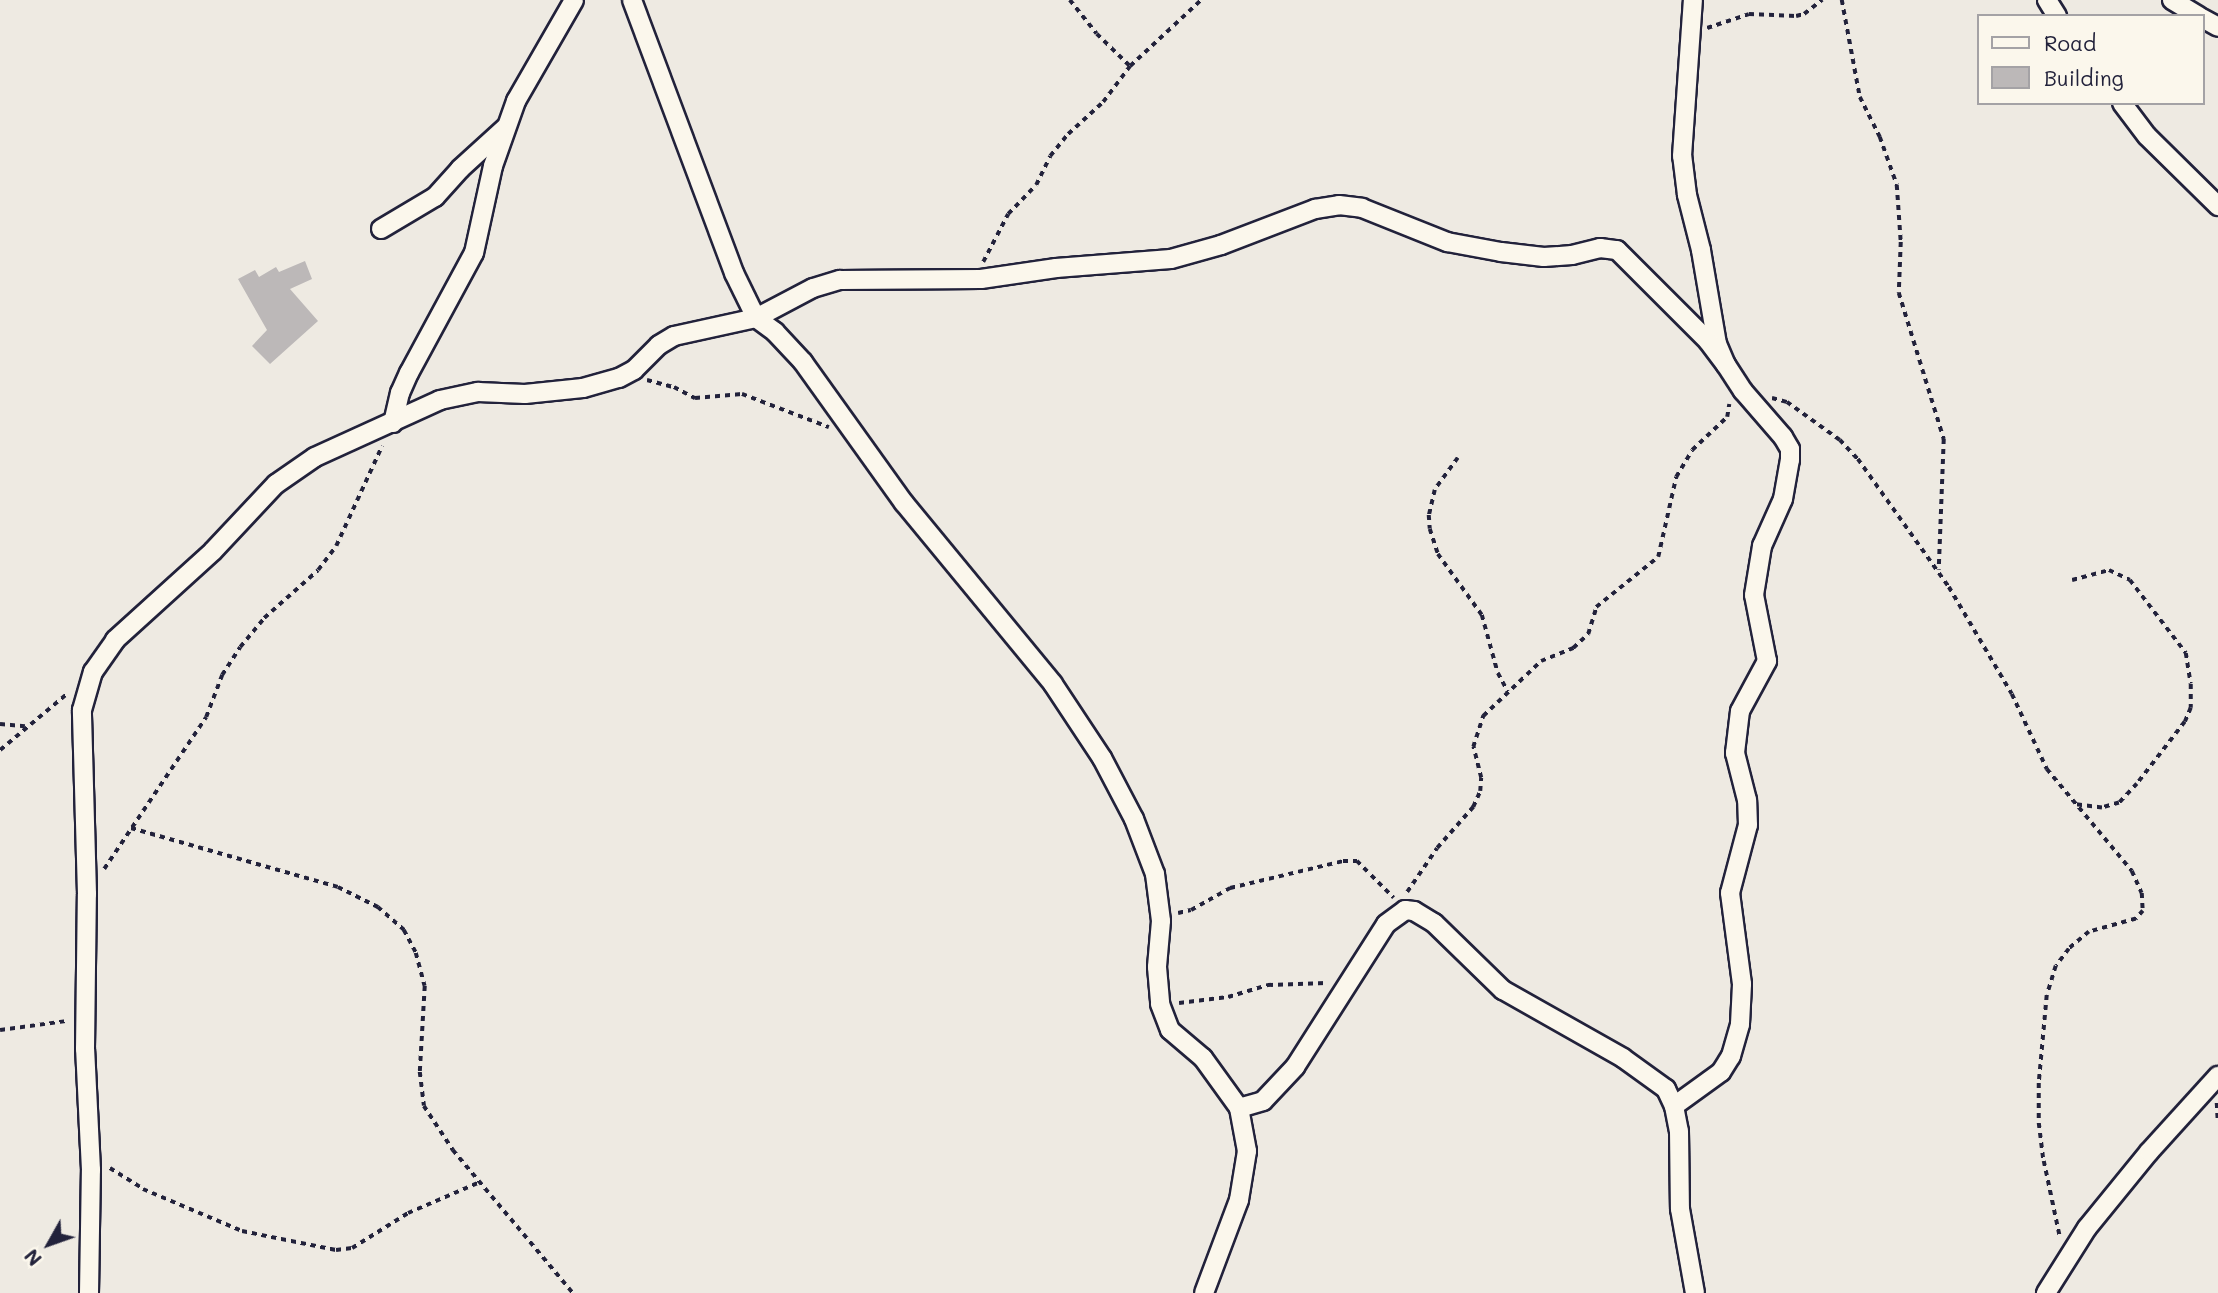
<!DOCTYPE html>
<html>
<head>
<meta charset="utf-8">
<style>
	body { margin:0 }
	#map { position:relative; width:2218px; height:1293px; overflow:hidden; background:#eeeae2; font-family:Mali,sans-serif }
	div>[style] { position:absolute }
	.building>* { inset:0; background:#bcb8b8 }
	.path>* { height:3.5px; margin-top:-1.75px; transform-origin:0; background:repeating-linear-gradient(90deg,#22223b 0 5px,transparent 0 10px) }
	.roads { filter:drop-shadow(2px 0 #22223b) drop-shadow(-2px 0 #22223b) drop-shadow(0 2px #22223b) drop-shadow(0 -2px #22223b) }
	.street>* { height:18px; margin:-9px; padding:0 9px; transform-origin:9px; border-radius:9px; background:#fbf7ec }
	span { translate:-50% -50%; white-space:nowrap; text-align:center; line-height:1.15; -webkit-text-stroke:5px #fbf7ec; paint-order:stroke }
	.legend { position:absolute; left:1977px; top:14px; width:228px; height:91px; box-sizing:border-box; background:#fbf7ec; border:2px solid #a4a2a5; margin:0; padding:9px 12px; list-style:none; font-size:21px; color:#22223b }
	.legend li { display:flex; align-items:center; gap:14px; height:35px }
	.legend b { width:35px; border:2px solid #a4a2a5 }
	.north { position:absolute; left:14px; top:1209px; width:70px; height:70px; -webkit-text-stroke:5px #fbf7ec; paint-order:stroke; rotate:230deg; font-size:19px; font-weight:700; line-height:28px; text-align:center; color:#22223b }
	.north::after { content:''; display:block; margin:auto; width:24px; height:32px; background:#22223b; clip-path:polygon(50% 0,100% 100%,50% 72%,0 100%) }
</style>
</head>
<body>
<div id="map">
	<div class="building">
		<i style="clip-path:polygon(305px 261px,312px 279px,290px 289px,318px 321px,270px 364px,252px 346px,267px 330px,238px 279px,255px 270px,259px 277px,276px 267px,279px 272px)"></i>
	</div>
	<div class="path">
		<i style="left:1070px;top:0;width:43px;rotate:51.5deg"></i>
		<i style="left:1097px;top:34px;width:46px;rotate:44.1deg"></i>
		<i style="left:1842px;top:0;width:99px;rotate:79.5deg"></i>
		<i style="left:1860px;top:97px;width:45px;rotate:63.4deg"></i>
		<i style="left:1880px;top:137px;width:51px;rotate:70.5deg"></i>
		<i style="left:1897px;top:185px;width:57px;rotate:86deg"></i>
		<i style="left:1901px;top:242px;width:51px;rotate:92.2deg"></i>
		<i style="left:1899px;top:293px;width:153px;rotate:72.9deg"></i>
		<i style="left:1944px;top:439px;width:131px;rotate:92.2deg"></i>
		<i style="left:1707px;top:28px;width:44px;rotate:-18.4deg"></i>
		<i style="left:1749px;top:14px;width:47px;rotate:2.4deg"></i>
		<i style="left:1796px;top:16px;width:8px;rotate:-14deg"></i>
		<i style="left:1804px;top:14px;width:23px;rotate:-38deg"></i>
		<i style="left:983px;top:262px;width:54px;rotate:-62.5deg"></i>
		<i style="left:1008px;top:214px;width:40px;rotate:-46deg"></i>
		<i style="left:1036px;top:185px;width:32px;rotate:-64deg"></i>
		<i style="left:1050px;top:156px;width:28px;rotate:-51deg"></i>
		<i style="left:1068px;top:134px;width:47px;rotate:-42.4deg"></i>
		<i style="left:1103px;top:102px;width:45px;rotate:-53.1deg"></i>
		<i style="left:1130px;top:66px;width:97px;rotate:-42.9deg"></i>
		<i style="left:647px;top:380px;width:28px;rotate:15deg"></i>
		<i style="left:674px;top:387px;width:24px;rotate:28deg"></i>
		<i style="left:695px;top:398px;width:47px;rotate:-4.9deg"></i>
		<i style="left:742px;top:394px;width:93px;rotate:20.8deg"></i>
		<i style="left:1772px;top:398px;width:16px;rotate:15deg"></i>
		<i style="left:1787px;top:402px;width:65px;rotate:35.6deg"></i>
		<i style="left:1840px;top:440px;width:26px;rotate:47deg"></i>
		<i style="left:1858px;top:459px;width:157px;rotate:54.6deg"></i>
		<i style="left:1949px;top:587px;width:124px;rotate:59.5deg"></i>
		<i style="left:2012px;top:694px;width:83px;rotate:65deg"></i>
		<i style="left:2047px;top:769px;width:133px;rotate:50.2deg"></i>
		<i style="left:2132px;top:871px;width:24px;rotate:66deg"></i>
		<i style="left:2142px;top:893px;width:18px;rotate:87deg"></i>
		<i style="left:2143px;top:911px;width:11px;rotate:131deg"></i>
		<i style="left:2136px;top:919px;width:49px;rotate:164.5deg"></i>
		<i style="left:2089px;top:932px;width:26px;rotate:140deg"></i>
		<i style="left:2069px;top:949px;width:21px;rotate:127deg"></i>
		<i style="left:2056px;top:966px;width:30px;rotate:107deg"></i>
		<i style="left:2047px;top:995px;width:88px;rotate:95.2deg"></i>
		<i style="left:2039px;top:1083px;width:40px;rotate:90deg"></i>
		<i style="left:2039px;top:1123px;width:38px;rotate:83deg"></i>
		<i style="left:2044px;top:1161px;width:78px;rotate:78.1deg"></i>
		<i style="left:1458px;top:458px;width:39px;rotate:126deg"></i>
		<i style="left:1435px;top:490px;width:26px;rotate:103deg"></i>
		<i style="left:1429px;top:515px;width:14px;rotate:86deg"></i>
		<i style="left:1430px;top:529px;width:26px;rotate:72deg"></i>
		<i style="left:1438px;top:554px;width:75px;rotate:54.2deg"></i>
		<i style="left:1482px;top:615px;width:60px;rotate:74.6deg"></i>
		<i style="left:1498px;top:673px;width:21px;rotate:62deg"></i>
		<i style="left:2072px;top:580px;width:38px;rotate:-15deg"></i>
		<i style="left:2109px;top:570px;width:23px;rotate:25deg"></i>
		<i style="left:2130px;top:580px;width:92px;rotate:52.5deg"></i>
		<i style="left:2186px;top:653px;width:31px;rotate:81deg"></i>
		<i style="left:2191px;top:684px;width:24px;rotate:90deg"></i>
		<i style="left:2191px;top:708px;width:15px;rotate:113deg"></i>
		<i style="left:2185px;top:722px;width:78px;rotate:127.7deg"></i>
		<i style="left:2137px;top:784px;width:26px;rotate:133deg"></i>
		<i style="left:2119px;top:803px;width:18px;rotate:164deg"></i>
		<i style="left:2102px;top:808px;width:26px;rotate:-173deg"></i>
		<i style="left:0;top:724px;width:25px;rotate:5deg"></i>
		<i style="left:0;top:750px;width:89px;rotate:-40deg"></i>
		<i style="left:131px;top:828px;width:215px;rotate:15.9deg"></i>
		<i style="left:338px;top:887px;width:45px;rotate:26.6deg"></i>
		<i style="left:378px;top:907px;width:35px;rotate:41deg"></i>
		<i style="left:404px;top:930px;width:26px;rotate:62deg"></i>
		<i style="left:416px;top:953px;width:34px;rotate:75deg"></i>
		<i style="left:425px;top:986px;width:86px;rotate:93.3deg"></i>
		<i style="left:420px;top:1072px;width:34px;rotate:83deg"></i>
		<i style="left:424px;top:1106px;width:53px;rotate:56.6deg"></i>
		<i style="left:453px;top:1150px;width:187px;rotate:50deg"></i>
		<i style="left:104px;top:869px;width:183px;rotate:-56.1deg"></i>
		<i style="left:206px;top:717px;width:45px;rotate:-69.1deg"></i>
		<i style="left:222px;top:675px;width:33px;rotate:-57deg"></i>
		<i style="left:240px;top:647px;width:38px;rotate:-50deg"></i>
		<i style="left:264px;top:618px;width:72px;rotate:-41.6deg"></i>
		<i style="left:318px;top:570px;width:30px;rotate:-53deg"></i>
		<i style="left:336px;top:546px;width:110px;rotate:-65.3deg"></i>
		<i style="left:1407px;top:892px;width:53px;rotate:-55.7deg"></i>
		<i style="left:1437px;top:848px;width:55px;rotate:-48.7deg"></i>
		<i style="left:1473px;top:807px;width:17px;rotate:-66deg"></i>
		<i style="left:1480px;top:791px;width:13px;rotate:-86deg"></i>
		<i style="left:1481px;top:778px;width:32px;rotate:-104deg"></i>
		<i style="left:1473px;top:747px;width:33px;rotate:-72deg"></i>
		<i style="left:1483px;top:716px;width:80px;rotate:-43.5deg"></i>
		<i style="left:1541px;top:661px;width:35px;rotate:-22deg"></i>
		<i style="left:1573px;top:648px;width:21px;rotate:-43deg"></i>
		<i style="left:1588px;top:634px;width:28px;rotate:-73deg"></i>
		<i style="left:1596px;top:607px;width:80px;rotate:-38.9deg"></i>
		<i style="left:1658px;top:557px;width:82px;rotate:-77.3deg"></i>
		<i style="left:1676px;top:477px;width:31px;rotate:-59deg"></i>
		<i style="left:1692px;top:450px;width:48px;rotate:-43.3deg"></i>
		<i style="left:1727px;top:417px;width:13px;rotate:-81deg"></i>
		<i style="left:1178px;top:913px;width:13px;rotate:-13deg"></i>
		<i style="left:1191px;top:910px;width:45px;rotate:-29.4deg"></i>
		<i style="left:1230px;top:888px;width:116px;rotate:-13.4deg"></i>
		<i style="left:1343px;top:861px;width:14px"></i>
		<i style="left:1357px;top:861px;width:52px;rotate:45deg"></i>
		<i style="left:1179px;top:1003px;width:49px;rotate:-7deg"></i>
		<i style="left:1228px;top:997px;width:42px;rotate:-16.7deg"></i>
		<i style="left:1268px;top:985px;width:58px;rotate:-2deg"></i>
		<i style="left:0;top:1030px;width:68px;rotate:-7.7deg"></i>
		<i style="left:2217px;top:1103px;width:17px;rotate:87deg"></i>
		<i style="left:110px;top:1168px;width:39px;rotate:32deg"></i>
		<i style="left:143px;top:1189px;width:108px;rotate:23deg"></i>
		<i style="left:242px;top:1231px;width:96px;rotate:11.4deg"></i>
		<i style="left:336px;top:1250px;width:16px;rotate:-7deg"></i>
		<i style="left:352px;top:1248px;width:66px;rotate:-32deg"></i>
		<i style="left:408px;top:1213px;width:78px;rotate:-23.3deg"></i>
	</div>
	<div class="roads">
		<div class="street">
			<i style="left:632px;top:0;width:291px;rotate:69.5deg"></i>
			<i style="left:734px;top:273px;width:50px;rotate:63.9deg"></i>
			<i style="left:756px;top:318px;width:24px;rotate:36deg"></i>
			<i style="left:775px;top:332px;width:41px;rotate:47deg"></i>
			<i style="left:803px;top:362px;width:173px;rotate:54.4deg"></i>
			<i style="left:904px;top:503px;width:234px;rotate:50.5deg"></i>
			<i style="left:1053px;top:684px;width:89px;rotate:56.5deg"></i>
			<i style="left:1102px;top:758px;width:69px;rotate:62.3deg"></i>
			<i style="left:1134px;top:819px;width:59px;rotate:69.1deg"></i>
			<i style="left:1155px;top:874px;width:47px;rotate:82.7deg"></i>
			<i style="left:1161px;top:921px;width:46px;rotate:95deg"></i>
			<i style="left:1157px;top:967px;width:37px;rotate:85deg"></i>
			<i style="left:1160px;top:1004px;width:28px;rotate:69deg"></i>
			<i style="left:1170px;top:1030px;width:43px;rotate:40.3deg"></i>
			<i style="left:1203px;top:1058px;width:62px;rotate:54.2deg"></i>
			<i style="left:1239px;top:1108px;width:44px;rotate:79.5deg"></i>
			<i style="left:1247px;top:1151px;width:50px;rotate:99.3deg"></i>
			<i style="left:1239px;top:1200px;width:99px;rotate:110.6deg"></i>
			<i style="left:2047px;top:0;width:19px;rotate:58deg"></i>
			<i style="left:2172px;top:0;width:31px;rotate:31deg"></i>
			<i style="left:2202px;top:18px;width:18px;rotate:29deg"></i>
			<i style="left:2122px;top:103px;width:41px;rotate:52.9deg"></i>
			<i style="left:2147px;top:136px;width:100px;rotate:44.6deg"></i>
			<i style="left:381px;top:229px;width:63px;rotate:-30.7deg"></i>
			<i style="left:435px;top:197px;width:38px;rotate:-48deg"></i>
			<i style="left:460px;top:169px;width:61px;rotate:-42.3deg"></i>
			<i style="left:393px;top:423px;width:31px;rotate:-77deg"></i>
			<i style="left:400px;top:393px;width:22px;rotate:-66deg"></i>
			<i style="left:409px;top:373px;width:136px;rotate:-61.6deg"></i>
			<i style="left:474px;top:253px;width:89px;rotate:-77.7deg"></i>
			<i style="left:493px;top:166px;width:69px;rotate:-70.5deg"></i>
			<i style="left:516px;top:101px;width:116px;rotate:-60.1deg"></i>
			<i style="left:1674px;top:1106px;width:58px;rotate:-35.9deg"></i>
			<i style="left:1721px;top:1072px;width:19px;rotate:-58deg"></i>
			<i style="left:1731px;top:1056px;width:33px;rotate:-74deg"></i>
			<i style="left:1740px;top:1024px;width:40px;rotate:-87.1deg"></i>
			<i style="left:1742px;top:984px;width:92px;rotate:-97.5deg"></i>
			<i style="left:1730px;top:893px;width:70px;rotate:-75.2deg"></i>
			<i style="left:1748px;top:825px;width:25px;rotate:-92deg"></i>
			<i style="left:1747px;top:800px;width:49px;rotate:-104.3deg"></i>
			<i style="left:1735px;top:753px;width:42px;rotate:-83.2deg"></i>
			<i style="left:1740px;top:711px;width:57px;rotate:-61.6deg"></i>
			<i style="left:1767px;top:661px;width:67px;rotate:-101.1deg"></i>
			<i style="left:1754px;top:595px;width:50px;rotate:-80.7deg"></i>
			<i style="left:1762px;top:546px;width:51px;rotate:-65.9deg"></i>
			<i style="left:1783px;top:499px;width:40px;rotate:-80deg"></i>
			<i style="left:1790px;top:460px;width:11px;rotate:-90deg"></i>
			<i style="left:1790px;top:449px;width:14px;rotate:-120deg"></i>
			<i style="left:1783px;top:437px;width:61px;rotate:-131deg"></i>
			<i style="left:1743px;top:391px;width:31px;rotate:-123deg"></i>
			<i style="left:1726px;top:365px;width:23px;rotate:-113deg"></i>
			<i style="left:1717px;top:344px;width:95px;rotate:-99.7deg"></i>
			<i style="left:1701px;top:250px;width:57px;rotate:-104.3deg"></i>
			<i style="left:1687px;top:195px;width:39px;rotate:-97deg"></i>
			<i style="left:1682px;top:156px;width:156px;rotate:-86deg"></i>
			<i style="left:1239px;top:1108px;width:25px;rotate:-16deg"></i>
			<i style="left:1263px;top:1101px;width:47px;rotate:-46.7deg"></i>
			<i style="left:1295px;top:1067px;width:169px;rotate:-57.5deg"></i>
			<i style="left:1386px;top:924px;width:24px;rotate:-36deg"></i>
			<i style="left:1405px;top:910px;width:9px;rotate:6deg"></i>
			<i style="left:1414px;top:911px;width:23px;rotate:31deg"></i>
			<i style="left:1434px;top:923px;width:96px;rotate:44.2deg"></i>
			<i style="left:1503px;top:990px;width:138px;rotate:29.5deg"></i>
			<i style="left:1623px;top:1058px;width:53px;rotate:35.8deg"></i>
			<i style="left:1666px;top:1089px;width:19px;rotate:65deg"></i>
			<i style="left:1674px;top:1106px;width:25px;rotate:79deg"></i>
			<i style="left:1679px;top:1131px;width:78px;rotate:89.3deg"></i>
			<i style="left:1680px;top:1209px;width:85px;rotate:79.9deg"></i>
			<i style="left:89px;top:1293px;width:123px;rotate:-89.1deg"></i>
			<i style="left:91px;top:1170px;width:121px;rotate:-92.8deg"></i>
			<i style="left:85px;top:1049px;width:155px;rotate:-89.3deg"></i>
			<i style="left:87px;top:894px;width:184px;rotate:-91.6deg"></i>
			<i style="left:82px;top:710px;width:40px;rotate:-74deg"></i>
			<i style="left:93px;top:672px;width:39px;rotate:-55deg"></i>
			<i style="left:115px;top:640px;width:132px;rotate:-42.2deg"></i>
			<i style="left:213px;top:551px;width:92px;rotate:-46.8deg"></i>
			<i style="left:276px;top:484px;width:47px;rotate:-34.7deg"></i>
			<i style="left:315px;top:457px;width:137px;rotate:-24.5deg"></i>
			<i style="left:440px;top:400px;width:39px;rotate:-12deg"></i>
			<i style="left:478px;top:392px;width:47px;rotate:2.4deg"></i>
			<i style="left:525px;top:394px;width:58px;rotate:-5.9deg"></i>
			<i style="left:583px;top:388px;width:37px;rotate:-16deg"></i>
			<i style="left:619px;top:378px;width:17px;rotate:-28deg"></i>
			<i style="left:634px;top:370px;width:35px;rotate:-45deg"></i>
			<i style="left:659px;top:345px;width:17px;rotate:-31deg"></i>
			<i style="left:674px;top:336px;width:84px;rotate:-12.4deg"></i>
			<i style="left:756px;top:318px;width:64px;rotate:-27.8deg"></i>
			<i style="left:813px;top:288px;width:28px;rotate:-17deg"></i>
			<i style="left:840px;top:280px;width:141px;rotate:-0.4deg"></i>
			<i style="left:981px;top:279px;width:76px;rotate:-8.3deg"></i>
			<i style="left:1056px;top:268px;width:115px;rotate:-4.5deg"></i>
			<i style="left:1171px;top:259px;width:52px;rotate:-15.6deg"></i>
			<i style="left:1221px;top:245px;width:101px;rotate:-21deg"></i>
			<i style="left:1315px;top:209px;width:24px;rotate:-9deg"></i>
			<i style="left:1339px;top:205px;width:23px;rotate:7deg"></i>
			<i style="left:1362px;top:208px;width:92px;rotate:21.8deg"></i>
			<i style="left:1447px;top:242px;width:55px;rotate:10.5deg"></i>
			<i style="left:1501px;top:252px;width:43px;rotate:6.6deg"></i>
			<i style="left:1544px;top:257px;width:28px;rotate:-4deg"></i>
			<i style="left:1572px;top:255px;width:29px;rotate:-14deg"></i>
			<i style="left:1600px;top:248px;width:17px;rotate:7deg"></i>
			<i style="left:1617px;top:250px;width:129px;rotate:45deg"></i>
			<i style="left:1708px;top:341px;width:30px;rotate:53deg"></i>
			<i style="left:2046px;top:1293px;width:77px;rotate:-57.8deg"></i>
			<i style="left:2087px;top:1228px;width:98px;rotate:-50.8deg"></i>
			<i style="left:2149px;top:1152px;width:103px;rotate:-47.8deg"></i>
		</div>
	</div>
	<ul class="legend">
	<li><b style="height:9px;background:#fbf7ec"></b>Road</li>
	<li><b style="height:19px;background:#bcb8b8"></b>Building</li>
	</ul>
	<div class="north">N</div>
</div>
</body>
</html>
